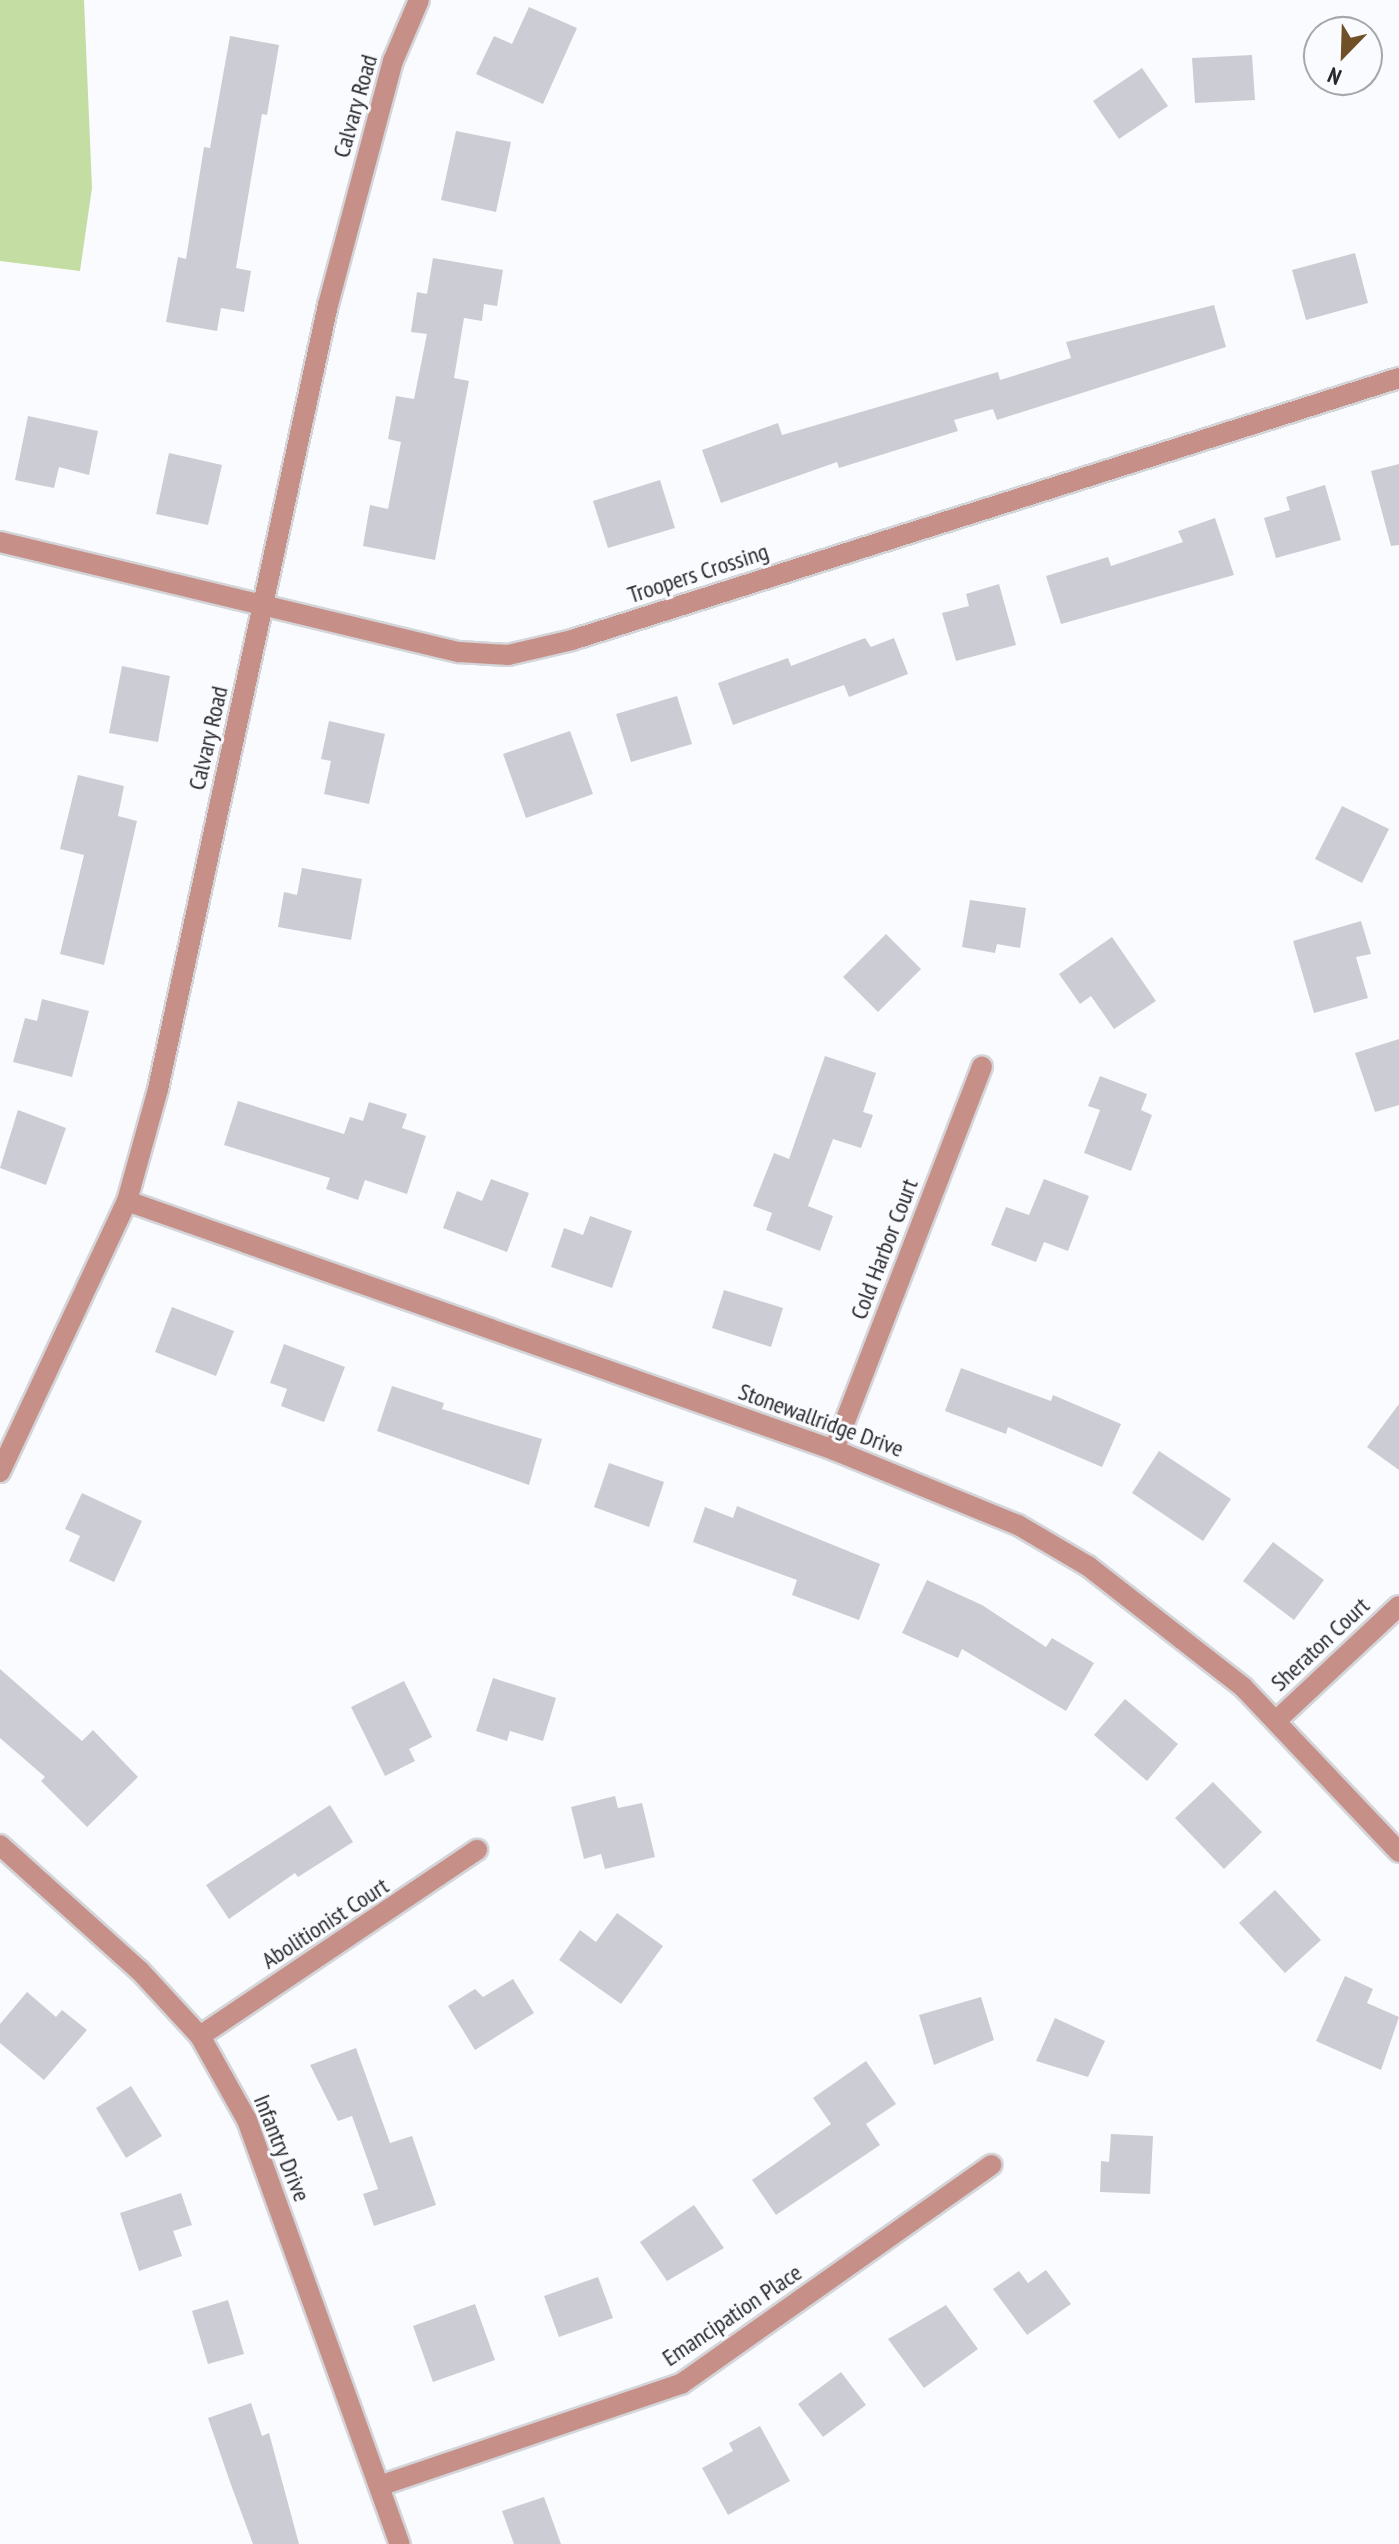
<!DOCTYPE html>
<html>
<head>
<meta charset="utf-8">
<style>
	body { margin:0 }
	#map { position:relative; width:1399px; height:2544px; overflow:hidden; background:#fafbff; font-family:"PT Sans Narrow",sans-serif }
	div>[style] { position:absolute }
	.green>* { inset:0; background:#c4dda2 }
	.building>* { inset:0; background:#cccdd4 }
	.roads { filter:drop-shadow(2px 0 #d4d5d9) drop-shadow(-2px 0 #d4d5d9) drop-shadow(0 2px #d4d5d9) drop-shadow(0 -2px #d4d5d9) }
	.street>* { height:20px; margin:-10px; padding:0 10px; transform-origin:10px; border-radius:10px; background:#c69089 }
	span { translate:-50% -50%; white-space:nowrap; text-align:center; line-height:1.15; -webkit-text-stroke:6px #fafbff; paint-order:stroke }
	.street-label { font-size:24px; color:#28292b }
	.north { position:absolute; left:1303px; top:16px; width:80px; height:80px; box-sizing:border-box; background:#fafbff; border:2px solid #a6a7aa; border-radius:50%; rotate:203deg; font-size:22px; font-weight:700; line-height:32px; text-align:center; color:#28292b }
	.north::after { content:''; display:block; margin:auto; width:28px; height:36px; background:#705127; clip-path:polygon(50% 0,100% 100%,50% 72%,0 100%) }
</style>
</head>
<body>
<div id="map">
	<div class="green">
		<i style="clip-path:polygon(0 0,84px 0,92px 188px,80px 271px,0 261px)"></i>
	</div>
	<div class="building">
		<i style="clip-path:polygon(529px 7px,577px 28px,543px 104px,476px 74px,494px 36px,512px 44px)"></i>
		<i style="clip-path:polygon(230px 36px,279px 45px,267px 115px,262px 114px,236px 268px,251px 271px,244px 312px,221px 308px,217px 331px,166px 322px,178px 257px,186px 259px,204px 147px,210px 148px)"></i>
		<i style="clip-path:polygon(1252px 55px,1255px 100px,1195px 103px,1192px 58px)"></i>
		<i style="clip-path:polygon(1142px 68px,1168px 106px,1119px 139px,1093px 101px)"></i>
		<i style="clip-path:polygon(456px 131px,511px 142px,496px 212px,441px 200px)"></i>
		<i style="clip-path:polygon(1355px 253px,1368px 303px,1306px 320px,1292px 270px)"></i>
		<i style="clip-path:polygon(433px 258px,503px 270px,497px 306px,484px 304px,482px 321px,464px 318px,454px 378px,469px 381px,435px 560px,363px 546px,370px 505px,388px 509px,401px 442px,388px 439px,396px 396px,414px 399px,427px 334px,411px 332px,417px 292px,427px 294px)"></i>
		<i style="clip-path:polygon(1214px 305px,1226px 347px,997px 420px,993px 409px,954px 420px,958px 431px,839px 468px,837px 462px,721px 503px,702px 450px,778px 423px,782px 435px,998px 372px,1000px 380px,1071px 358px,1066px 342px)"></i>
		<i style="clip-path:polygon(28px 416px,98px 431px,89px 475px,59px 467px,54px 488px,15px 480px)"></i>
		<i style="clip-path:polygon(169px 453px,222px 465px,208px 525px,156px 514px)"></i>
		<i style="clip-path:polygon(1399px 464px,1399px 545px,1391px 546px,1371px 471px)"></i>
		<i style="clip-path:polygon(660px 480px,675px 528px,608px 548px,593px 501px)"></i>
		<i style="clip-path:polygon(1325px 485px,1341px 540px,1276px 558px,1264px 518px,1290px 510px,1286px 497px)"></i>
		<i style="clip-path:polygon(1215px 518px,1234px 575px,1061px 624px,1046px 576px,1108px 557px,1111px 566px,1183px 542px,1178px 531px)"></i>
		<i style="clip-path:polygon(999px 584px,1016px 645px,956px 661px,942px 613px,969px 606px,966px 594px)"></i>
		<i style="clip-path:polygon(865px 638px,871px 647px,894px 638px,908px 674px,849px 697px,844px 685px,733px 725px,718px 683px,788px 658px,791px 666px)"></i>
		<i style="clip-path:polygon(122px 666px,170px 676px,158px 742px,109px 733px)"></i>
		<i style="clip-path:polygon(677px 696px,692px 744px,631px 762px,616px 714px)"></i>
		<i style="clip-path:polygon(329px 721px,385px 734px,369px 804px,324px 794px,331px 761px,321px 759px)"></i>
		<i style="clip-path:polygon(570px 731px,593px 794px,526px 818px,503px 754px)"></i>
		<i style="clip-path:polygon(78px 775px,124px 786px,118px 816px,137px 821px,104px 965px,60px 954px,84px 855px,60px 849px)"></i>
		<i style="clip-path:polygon(1342px 806px,1389px 829px,1362px 883px,1315px 859px)"></i>
		<i style="clip-path:polygon(302px 868px,362px 879px,351px 940px,278px 927px,284px 892px,297px 895px)"></i>
		<i style="clip-path:polygon(970px 900px,1026px 908px,1020px 948px,997px 944px,995px 953px,962px 947px)"></i>
		<i style="clip-path:polygon(1361px 921px,1371px 954px,1356px 957px,1368px 998px,1314px 1013px,1293px 941px)"></i>
		<i style="clip-path:polygon(886px 934px,921px 969px,878px 1012px,843px 977px)"></i>
		<i style="clip-path:polygon(1112px 937px,1156px 1001px,1114px 1029px,1091px 996px,1080px 1004px,1059px 974px)"></i>
		<i style="clip-path:polygon(42px 999px,89px 1011px,72px 1077px,13px 1062px,25px 1018px,37px 1021px)"></i>
		<i style="clip-path:polygon(1399px 1039px,1399px 1105px,1375px 1112px,1355px 1053px)"></i>
		<i style="clip-path:polygon(825px 1056px,876px 1073px,863px 1112px,873px 1115px,861px 1148px,833px 1139px,808px 1206px,833px 1216px,820px 1251px,766px 1230px,772px 1213px,753px 1206px,774px 1153px,789px 1159px)"></i>
		<i style="clip-path:polygon(1100px 1076px,1147px 1094px,1141px 1110px,1152px 1115px,1131px 1171px,1084px 1153px,1100px 1110px,1088px 1106px)"></i>
		<i style="clip-path:polygon(238px 1101px,344px 1134px,350px 1117px,363px 1121px,369px 1102px,407px 1114px,402px 1128px,426px 1136px,407px 1194px,365px 1180px,358px 1200px,326px 1189px,330px 1178px,224px 1145px)"></i>
		<i style="clip-path:polygon(18px 1110px,66px 1128px,46px 1185px,0 1168px)"></i>
		<i style="clip-path:polygon(491px 1179px,529px 1193px,507px 1252px,443px 1228px,457px 1191px,482px 1201px)"></i>
		<i style="clip-path:polygon(1044px 1179px,1089px 1196px,1068px 1251px,1044px 1242px,1036px 1262px,991px 1245px,1006px 1207px,1029px 1215px)"></i>
		<i style="clip-path:polygon(590px 1216px,632px 1231px,612px 1288px,551px 1267px,564px 1228px,583px 1235px)"></i>
		<i style="clip-path:polygon(724px 1290px,783px 1308px,771px 1347px,712px 1328px)"></i>
		<i style="clip-path:polygon(172px 1307px,234px 1331px,216px 1376px,155px 1352px)"></i>
		<i style="clip-path:polygon(284px 1344px,345px 1367px,324px 1422px,281px 1406px,287px 1389px,270px 1383px)"></i>
		<i style="clip-path:polygon(961px 1368px,1051px 1401px,1053px 1395px,1121px 1424px,1102px 1467px,1008px 1427px,1006px 1434px,945px 1411px)"></i>
		<i style="clip-path:polygon(392px 1386px,444px 1403px,442px 1409px,542px 1439px,529px 1485px,377px 1431px)"></i>
		<i style="clip-path:polygon(1399px 1404px,1399px 1470px,1367px 1447px)"></i>
		<i style="clip-path:polygon(1159px 1451px,1231px 1499px,1203px 1541px,1132px 1493px)"></i>
		<i style="clip-path:polygon(609px 1463px,664px 1482px,649px 1527px,594px 1507px)"></i>
		<i style="clip-path:polygon(82px 1493px,142px 1521px,114px 1582px,69px 1561px,80px 1536px,65px 1529px)"></i>
		<i style="clip-path:polygon(737px 1506px,880px 1564px,859px 1620px,792px 1595px,797px 1580px,693px 1542px,705px 1507px,733px 1518px)"></i>
		<i style="clip-path:polygon(1273px 1542px,1324px 1580px,1294px 1620px,1243px 1581px)"></i>
		<i style="clip-path:polygon(927px 1580px,982px 1605px,1046px 1647px,1052px 1638px,1094px 1663px,1066px 1711px,962px 1649px,958px 1658px,902px 1633px)"></i>
		<i style="clip-path:polygon(0 1669px,82px 1741px,93px 1730px,138px 1777px,87px 1827px,41px 1781px,45px 1777px,0 1738px)"></i>
		<i style="clip-path:polygon(493px 1678px,556px 1698px,543px 1741px,510px 1731px,507px 1741px,476px 1731px)"></i>
		<i style="clip-path:polygon(404px 1681px,432px 1737px,409px 1749px,415px 1761px,385px 1776px,351px 1707px)"></i>
		<i style="clip-path:polygon(1125px 1699px,1178px 1744px,1147px 1781px,1094px 1735px)"></i>
		<i style="clip-path:polygon(1213px 1782px,1262px 1832px,1224px 1869px,1175px 1818px)"></i>
		<i style="clip-path:polygon(615px 1796px,618px 1808px,642px 1803px,655px 1857px,605px 1869px,601px 1854px,584px 1859px,571px 1807px)"></i>
		<i style="clip-path:polygon(330px 1805px,353px 1842px,298px 1877px,295px 1873px,229px 1919px,206px 1885px)"></i>
		<i style="clip-path:polygon(1275px 1890px,1321px 1940px,1285px 1973px,1239px 1923px)"></i>
		<i style="clip-path:polygon(617px 1913px,663px 1946px,621px 2004px,559px 1960px,580px 1930px,596px 1942px)"></i>
		<i style="clip-path:polygon(1345px 1976px,1373px 1989px,1367px 2003px,1399px 2017px,1381px 2070px,1316px 2041px)"></i>
		<i style="clip-path:polygon(513px 1979px,534px 2013px,475px 2050px,448px 2006px,475px 1989px,483px 1997px)"></i>
		<i style="clip-path:polygon(27px 1992px,56px 2017px,62px 2010px,87px 2030px,44px 2080px,0 2043px,0 2024px)"></i>
		<i style="clip-path:polygon(981px 1997px,994px 2040px,934px 2065px,919px 2015px)"></i>
		<i style="clip-path:polygon(1055px 2018px,1105px 2041px,1088px 2077px,1036px 2061px)"></i>
		<i style="clip-path:polygon(356px 2048px,390px 2143px,412px 2136px,436px 2205px,374px 2226px,363px 2194px,378px 2189px,352px 2116px,338px 2121px,310px 2065px)"></i>
		<i style="clip-path:polygon(866px 2061px,896px 2104px,866px 2124px,880px 2145px,776px 2215px,752px 2180px,831px 2124px,813px 2098px)"></i>
		<i style="clip-path:polygon(131px 2086px,162px 2136px,126px 2158px,96px 2108px)"></i>
		<i style="clip-path:polygon(1111px 2134px,1153px 2136px,1150px 2194px,1100px 2192px,1101px 2161px,1109px 2162px)"></i>
		<i style="clip-path:polygon(181px 2193px,192px 2225px,173px 2231px,182px 2256px,139px 2271px,120px 2213px)"></i>
		<i style="clip-path:polygon(694px 2205px,724px 2248px,667px 2281px,640px 2242px)"></i>
		<i style="clip-path:polygon(1046px 2270px,1071px 2304px,1027px 2335px,993px 2289px,1019px 2271px,1028px 2283px)"></i>
		<i style="clip-path:polygon(598px 2277px,613px 2318px,559px 2337px,544px 2296px)"></i>
		<i style="clip-path:polygon(228px 2300px,244px 2354px,208px 2364px,192px 2311px)"></i>
		<i style="clip-path:polygon(475px 2304px,495px 2360px,433px 2382px,413px 2326px)"></i>
		<i style="clip-path:polygon(946px 2305px,978px 2349px,924px 2388px,888px 2339px)"></i>
		<i style="clip-path:polygon(841px 2372px,866px 2405px,823px 2437px,798px 2404px)"></i>
		<i style="clip-path:polygon(251px 2403px,262px 2436px,269px 2433px,299px 2544px,253px 2544px,230px 2482px,208px 2418px)"></i>
		<i style="clip-path:polygon(760px 2426px,790px 2481px,728px 2515px,702px 2468px,733px 2451px,729px 2443px)"></i>
		<i style="clip-path:polygon(544px 2497px,561px 2544px,514px 2544px,502px 2511px)"></i>
	</div>
	<div class="roads">
		<div class="street">
			<i style="left:0;top:542px;width:472px;rotate:13.5deg"></i>
			<i style="left:459px;top:652px;width:49px;rotate:3.5deg"></i>
			<i style="left:508px;top:655px;width:66px;rotate:-13.2deg"></i>
			<i style="left:572px;top:640px;width:868px;rotate:-17.58deg"></i>
			<i style="left:127px;top:1201px;width:750px;rotate:19.4deg"></i>
			<i style="left:834px;top:1450px;width:199px;rotate:22.2deg"></i>
			<i style="left:1018px;top:1525px;width:81px;rotate:30.4deg"></i>
			<i style="left:1088px;top:1566px;width:197px;rotate:38deg"></i>
			<i style="left:1243px;top:1687px;width:227px;rotate:46.6deg"></i>
			<i style="left:834px;top:1450px;width:411px;rotate:-68.9deg"></i>
			<i style="left:0;top:1472px;width:299px;rotate:-64.9deg"></i>
			<i style="left:127px;top:1201px;width:116px;rotate:-74.5deg"></i>
			<i style="left:158px;top:1089px;width:802px;rotate:-77.77deg"></i>
			<i style="left:328px;top:305px;width:253px;rotate:-75.1deg"></i>
			<i style="left:393px;top:61px;width:66px;rotate:-66.9deg"></i>
			<i style="left:1277px;top:1720px;width:167px;rotate:-43.1deg"></i>
			<i style="left:0;top:1845px;width:188px;rotate:42deg"></i>
			<i style="left:140px;top:1971px;width:88px;rotate:47.3deg"></i>
			<i style="left:200px;top:2036px;width:96px;rotate:60.8deg"></i>
			<i style="left:247px;top:2120px;width:451px;rotate:70.2deg"></i>
			<i style="left:200px;top:2036px;width:334px;rotate:-33.9deg"></i>
			<i style="left:382px;top:2485px;width:316px;rotate:-18.7deg"></i>
			<i style="left:681px;top:2384px;width:380px;rotate:-35.2deg"></i>
		</div>
	</div>
	<div class="street-label">
		<span style="left:355px;top:106px;rotate:-74deg">Calvary Road</span>
		<span style="left:698px;top:573px;rotate:-18deg">Troopers Crossing</span>
		<span style="left:208px;top:738px;rotate:-77deg">Calvary Road</span>
		<span style="left:884px;top:1249px;rotate:-69deg">Cold Harbor Court</span>
		<span style="left:821px;top:1420px;rotate:20deg">Stonewallridge Drive</span>
		<span style="left:1320px;top:1644px;rotate:-43deg">Sheraton Court</span>
		<span style="left:325px;top:1923px;rotate:-33deg">Abolitionist Court</span>
		<span style="left:282px;top:2148px;rotate:68deg">Infantry Drive</span>
		<span style="left:732px;top:2315px;rotate:-34deg">Emancipation Place</span>
	</div>
	<div class="north">N</div>
</div>
</body>
</html>
